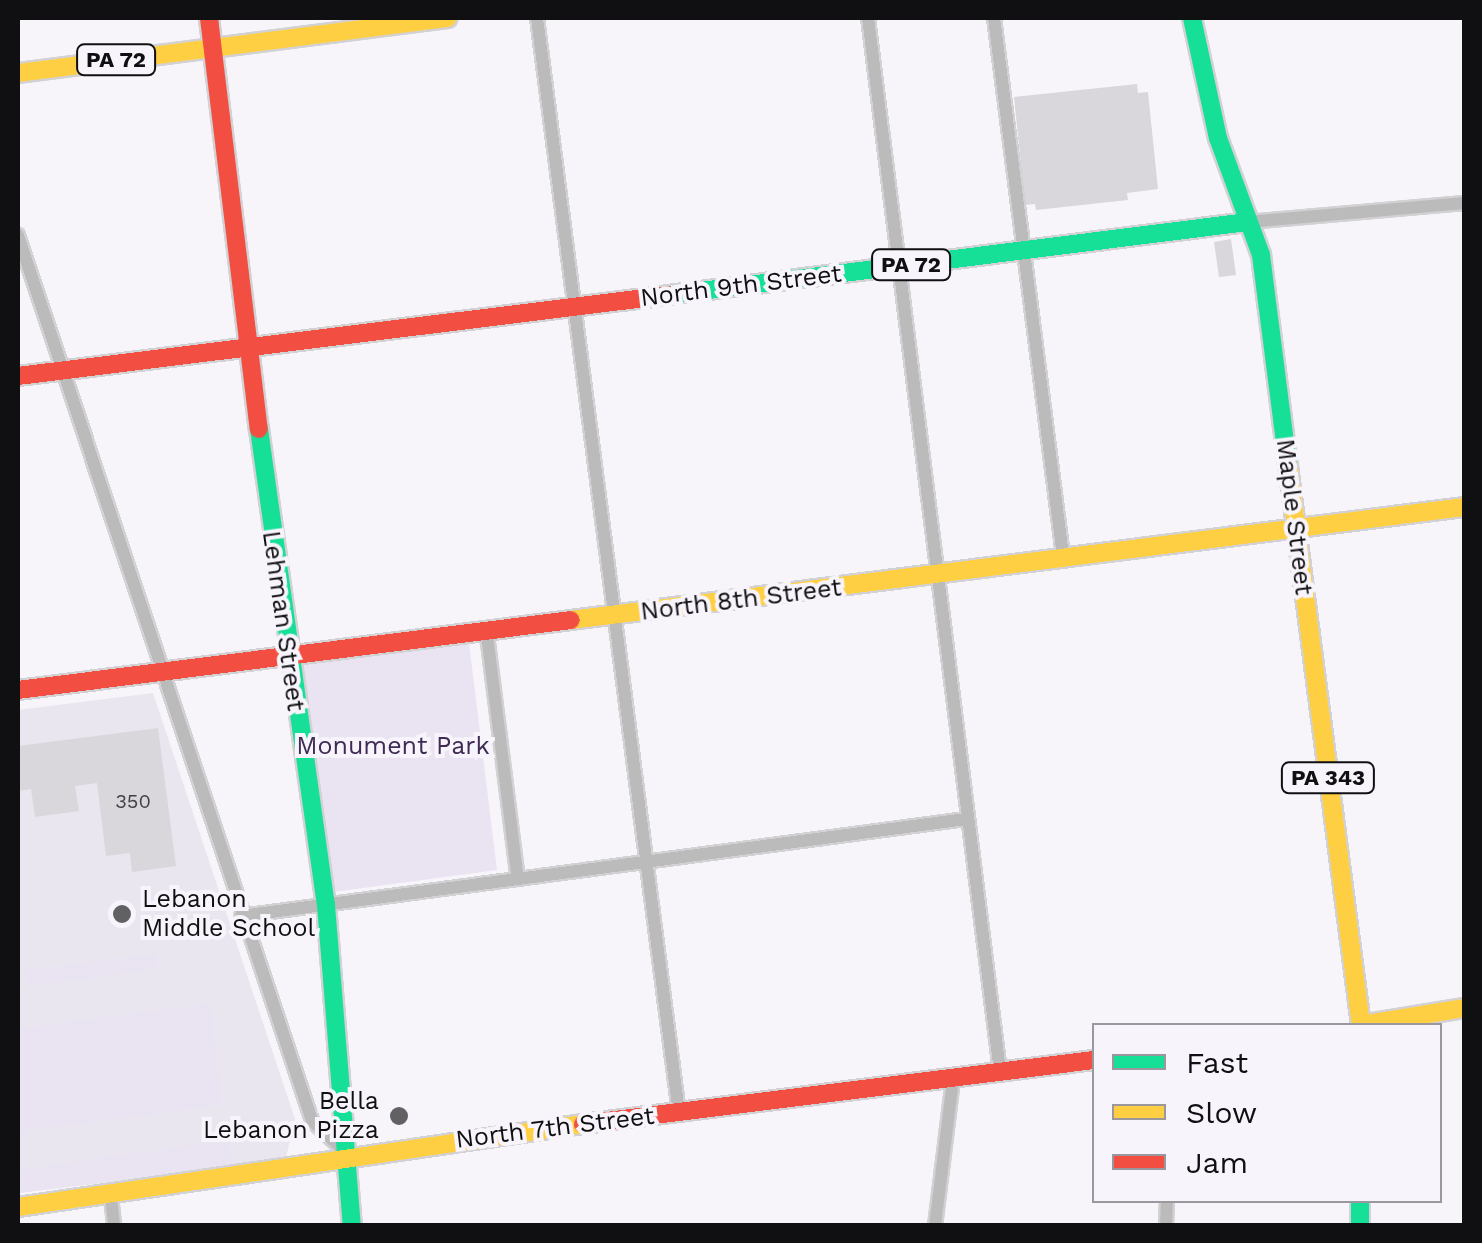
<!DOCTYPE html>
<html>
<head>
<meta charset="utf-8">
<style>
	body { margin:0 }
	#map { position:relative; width:1482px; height:1243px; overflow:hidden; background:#f7f5fa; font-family:"Work Sans",sans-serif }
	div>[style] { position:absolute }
	.built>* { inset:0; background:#eae6f0 }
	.green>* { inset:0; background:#e9e3f2 }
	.building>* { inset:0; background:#d9d7db }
	.roads { filter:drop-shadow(2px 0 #d2d1d4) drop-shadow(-2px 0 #d2d1d4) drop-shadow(0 2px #d2d1d4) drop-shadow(0 -2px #d2d1d4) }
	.street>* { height:12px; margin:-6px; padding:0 6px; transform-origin:6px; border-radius:6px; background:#bbb }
	.fast>* { height:18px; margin:-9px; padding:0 9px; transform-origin:9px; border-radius:9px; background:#16e098 }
	.slow>* { height:18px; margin:-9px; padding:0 9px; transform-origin:9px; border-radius:9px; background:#ffcf43 }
	.jam>* { height:18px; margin:-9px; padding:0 9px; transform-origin:9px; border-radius:9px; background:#f24e42 }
	.dots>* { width:28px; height:28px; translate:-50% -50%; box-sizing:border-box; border:5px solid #f7f4fb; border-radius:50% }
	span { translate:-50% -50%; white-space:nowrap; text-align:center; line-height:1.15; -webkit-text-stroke:8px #f7f4fb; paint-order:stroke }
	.number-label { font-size:20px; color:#424144 }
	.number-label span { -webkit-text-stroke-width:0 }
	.shield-label span { padding:2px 8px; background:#f7f4fb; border:2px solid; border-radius:8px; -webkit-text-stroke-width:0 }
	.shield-label { font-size:22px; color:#100f11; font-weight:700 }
	.street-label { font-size:25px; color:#100f11 }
	.park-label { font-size:25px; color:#3f2b54 }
	.poi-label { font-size:25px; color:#100f11 }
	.left { translate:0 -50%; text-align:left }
	.right { translate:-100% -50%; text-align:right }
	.frame { position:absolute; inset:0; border:20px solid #100f11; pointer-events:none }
	.legend { position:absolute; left:1092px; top:1023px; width:350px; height:180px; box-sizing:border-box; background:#f7f4fb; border:2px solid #9b989d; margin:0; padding:12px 18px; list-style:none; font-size:30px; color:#100f11 }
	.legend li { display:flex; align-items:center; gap:20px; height:50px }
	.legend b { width:50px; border:2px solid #9b989d }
</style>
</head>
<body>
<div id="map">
	<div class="built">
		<i style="clip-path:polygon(153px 693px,295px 1119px,285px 1162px,18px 1193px,18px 710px)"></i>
	</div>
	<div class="green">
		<i style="clip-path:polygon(469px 643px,497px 870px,326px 893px,294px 665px)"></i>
		<i style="clip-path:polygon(156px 954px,158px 968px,28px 986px,26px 970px)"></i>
		<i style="clip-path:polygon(210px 1004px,222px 1105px,18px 1131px,18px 1029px)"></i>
		<i style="clip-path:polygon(227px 1141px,233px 1165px,18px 1193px,18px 1170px)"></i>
	</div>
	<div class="building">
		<i style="clip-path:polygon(1137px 84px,1138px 93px,1148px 92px,1158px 189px,1127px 193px,1128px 200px,1036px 210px,1035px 204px,1025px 205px,1014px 97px)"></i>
		<i style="clip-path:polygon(1231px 239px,1236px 275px,1219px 277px,1214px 242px)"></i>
		<i style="clip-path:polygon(158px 728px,176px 866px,132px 872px,130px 853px,106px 856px,97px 783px,75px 786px,79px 811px,35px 817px,31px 789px,18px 791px,18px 746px)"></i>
	</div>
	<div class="roads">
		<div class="street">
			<i style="left:537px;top:18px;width:1104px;rotate:82.61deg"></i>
			<i style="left:868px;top:18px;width:1062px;rotate:82.86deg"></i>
			<i style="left:994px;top:18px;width:542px;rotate:82.69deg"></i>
			<i style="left:1248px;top:222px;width:217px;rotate:-5deg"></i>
			<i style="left:18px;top:235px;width:934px;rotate:71.64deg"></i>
			<i style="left:312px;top:1121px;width:53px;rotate:42.7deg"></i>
			<i style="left:487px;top:635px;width:246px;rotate:82.8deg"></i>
			<i style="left:241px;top:916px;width:731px;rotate:-7.62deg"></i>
			<i style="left:111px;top:1196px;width:30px;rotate:84deg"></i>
			<i style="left:935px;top:1226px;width:148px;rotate:-83deg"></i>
			<i style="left:1166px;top:1226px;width:26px;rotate:-88deg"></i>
		</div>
		<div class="fast">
			<i style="left:1192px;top:18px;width:123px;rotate:77.8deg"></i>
			<i style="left:1218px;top:138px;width:125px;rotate:69.8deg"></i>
			<i style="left:1261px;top:255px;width:213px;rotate:82.7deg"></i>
			<i style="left:669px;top:295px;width:584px;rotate:-7.19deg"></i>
			<i style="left:259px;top:429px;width:481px;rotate:82deg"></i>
			<i style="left:326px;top:905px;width:322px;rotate:85.4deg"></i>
			<i style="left:1360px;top:1200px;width:26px;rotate:90deg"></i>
		</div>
		<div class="slow">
			<i style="left:18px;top:73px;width:433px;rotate:-7.3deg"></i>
			<i style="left:1288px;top:466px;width:564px;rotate:82.56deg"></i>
			<i style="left:1361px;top:1025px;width:104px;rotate:-9.4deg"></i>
			<i style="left:571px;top:620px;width:900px;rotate:-7.21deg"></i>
			<i style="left:18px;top:1207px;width:571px;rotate:-8.36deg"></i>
		</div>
		<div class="jam">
			<i style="left:209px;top:18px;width:414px;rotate:83.1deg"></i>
			<i style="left:18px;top:376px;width:656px;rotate:-7.09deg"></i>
			<i style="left:18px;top:690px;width:557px;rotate:-7.21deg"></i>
			<i style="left:583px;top:1124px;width:515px;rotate:-7.14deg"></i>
		</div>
	</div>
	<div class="dots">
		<i style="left:122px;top:914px;background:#616063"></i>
		<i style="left:399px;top:1116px;background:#616063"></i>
	</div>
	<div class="number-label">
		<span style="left:133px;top:801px">350</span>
	</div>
	<div class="shield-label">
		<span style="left:116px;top:60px">PA 72</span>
		<span style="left:911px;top:265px">PA 72</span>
		<span style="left:1328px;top:778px">PA 343</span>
	</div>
	<div class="street-label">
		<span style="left:741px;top:286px;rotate:-7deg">North 9th Street</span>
		<span style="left:1294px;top:517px;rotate:83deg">Maple Street</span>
		<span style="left:741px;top:600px;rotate:-7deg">North 8th Street</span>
		<span style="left:283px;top:621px;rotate:82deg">Lehman Street</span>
		<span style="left:555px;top:1128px;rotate:-7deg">North 7th Street</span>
	</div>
	<div class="park-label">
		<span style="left:393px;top:746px">Monument Park</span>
	</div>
	<div class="poi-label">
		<span class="left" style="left:142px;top:914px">Lebanon<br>Middle School</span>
		<span class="right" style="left:379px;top:1116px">Bella<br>Lebanon Pizza</span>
	</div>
	<div class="frame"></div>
	<ul class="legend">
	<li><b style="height:12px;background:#16e098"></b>Fast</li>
	<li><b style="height:12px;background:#ffcf43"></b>Slow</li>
	<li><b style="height:12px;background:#f24e42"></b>Jam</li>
	</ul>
</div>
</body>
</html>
